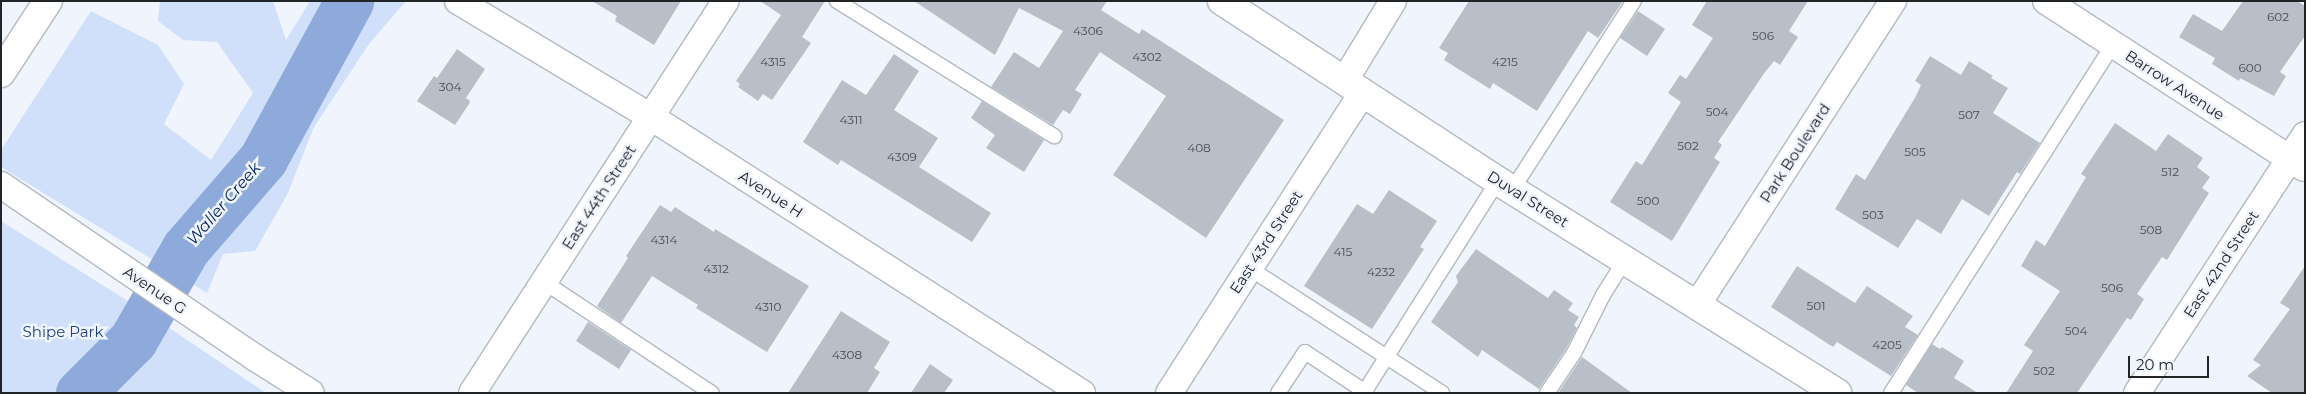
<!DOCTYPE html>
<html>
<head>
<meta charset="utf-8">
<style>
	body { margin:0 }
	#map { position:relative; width:2306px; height:394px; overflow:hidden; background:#f0f5fd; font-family:Montserrat,sans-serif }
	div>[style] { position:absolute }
	.green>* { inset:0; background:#d0e0fa }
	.river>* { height:49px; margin:-24.5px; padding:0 24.5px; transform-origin:24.5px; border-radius:24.5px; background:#8daada }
	.building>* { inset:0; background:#b9bfc9 }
	.roads { filter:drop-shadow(1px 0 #b3b9c3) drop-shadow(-1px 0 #b3b9c3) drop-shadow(0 1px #b3b9c3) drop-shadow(0 -1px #b3b9c3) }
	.service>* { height:14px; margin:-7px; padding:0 7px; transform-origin:7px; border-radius:7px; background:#fff }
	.minor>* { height:26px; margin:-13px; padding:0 13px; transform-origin:13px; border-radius:13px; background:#fff }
	.tertiary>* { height:28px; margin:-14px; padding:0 14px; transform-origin:14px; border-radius:14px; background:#fff }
	.secondary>* { height:28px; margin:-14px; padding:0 14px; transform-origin:14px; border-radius:14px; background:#fff }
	span { translate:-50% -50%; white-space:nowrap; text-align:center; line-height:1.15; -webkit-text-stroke:5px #f0f5fd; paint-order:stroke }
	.number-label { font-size:12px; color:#484c50 }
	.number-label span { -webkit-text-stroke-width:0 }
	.street-label { font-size:15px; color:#222528 }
	.park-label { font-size:15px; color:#21437e }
	.water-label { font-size:16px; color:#062860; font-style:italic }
	.frame { position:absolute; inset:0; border:2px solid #222528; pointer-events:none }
	.scale { position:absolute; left:2128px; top:356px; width:81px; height:22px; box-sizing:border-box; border:2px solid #222528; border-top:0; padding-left:6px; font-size:15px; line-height:18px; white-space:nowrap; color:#222528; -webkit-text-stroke:4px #f0f5fd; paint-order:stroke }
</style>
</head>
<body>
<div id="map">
	<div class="green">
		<i style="clip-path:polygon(160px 1px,273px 1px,286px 40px,310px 1px,406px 1px,369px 44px,314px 127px,287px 195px,255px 251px,223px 254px,207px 293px,1px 167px,1px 150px,91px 11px,158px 45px,184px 84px,164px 124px,211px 160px,253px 93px,217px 42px,183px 40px,158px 21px)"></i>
		<i style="clip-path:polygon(1px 221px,153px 317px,266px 393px,1px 393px)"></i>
	</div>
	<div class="river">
		<i style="left:80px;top:393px;width:75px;rotate:-45deg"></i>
		<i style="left:133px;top:340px;width:106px;rotate:-60.1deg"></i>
		<i style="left:186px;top:248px;width:118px;rotate:-49.1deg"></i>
		<i style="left:263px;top:159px;width:180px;rotate:-61.4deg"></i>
	</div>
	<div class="building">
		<i style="clip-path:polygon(592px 1px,681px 1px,654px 45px,615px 21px,617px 16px)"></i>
		<i style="clip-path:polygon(760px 1px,825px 1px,802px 37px,811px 43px,772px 100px,763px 94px,758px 101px,738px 87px,740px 84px,736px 81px,781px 15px)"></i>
		<i style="clip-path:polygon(914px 1px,1107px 1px,1101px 10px,1139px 34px,1142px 29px,1284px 120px,1206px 238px,1113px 175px,1166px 96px,1100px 52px,1075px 90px,1082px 94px,1070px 114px,1063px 110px,1053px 125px,991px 87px,1014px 52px,1039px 68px,1063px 31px,1019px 8px,995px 55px)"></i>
		<i style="clip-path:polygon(1469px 1px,1623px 1px,1598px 38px,1588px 31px,1537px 111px,1493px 83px,1490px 89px,1444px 60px,1448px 53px,1439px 48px)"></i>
		<i style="clip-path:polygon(1707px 1px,1808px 1px,1789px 31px,1798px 37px,1780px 65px,1774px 61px,1765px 72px,1718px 142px,1722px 145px,1714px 158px,1720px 162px,1672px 241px,1610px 202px,1636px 161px,1642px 165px,1681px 102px,1668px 93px,1680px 75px,1686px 79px,1713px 38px,1692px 25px)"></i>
		<i style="clip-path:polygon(2243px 1px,2297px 1px,2305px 6px,2305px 36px,2280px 72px,2286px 76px,2274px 96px,2240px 78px,2239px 81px,2212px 64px,2215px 58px,2179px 37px,2193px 14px,2222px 31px)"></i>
		<i style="clip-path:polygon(1638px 11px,1665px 29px,1647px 56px,1620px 38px)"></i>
		<i style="clip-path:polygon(457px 49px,485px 69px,466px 98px,470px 101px,469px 104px,455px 125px,417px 101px,434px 76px,437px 78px)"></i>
		<i style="clip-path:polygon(894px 54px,919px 71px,894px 110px,938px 138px,919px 167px,991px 213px,972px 242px,841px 160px,838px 165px,803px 142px,842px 80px,866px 95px)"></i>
		<i style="clip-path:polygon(1930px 56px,1961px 75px,1969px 61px,1993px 76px,1991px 78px,2008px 88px,1993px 113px,2040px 143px,2020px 174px,2017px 172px,1989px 216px,1962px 199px,1941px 234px,1917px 219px,1898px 248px,1835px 209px,1856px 174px,1865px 180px,1916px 96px,1921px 85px,1915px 81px)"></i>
		<i style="clip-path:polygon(982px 101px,1044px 140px,1024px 172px,986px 148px,995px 135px,971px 118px)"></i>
		<i style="clip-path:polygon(2115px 123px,2156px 151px,2168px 134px,2203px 158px,2197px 167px,2210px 177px,2202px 188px,2209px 193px,2167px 260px,2162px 257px,2137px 294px,2144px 299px,2131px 320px,2127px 318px,2077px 393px,2006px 393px,2033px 351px,2024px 345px,2060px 291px,2021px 266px,2036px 240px,2045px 246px,2086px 177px,2081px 174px)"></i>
		<i style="clip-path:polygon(1389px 190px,1437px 221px,1420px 247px,1424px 249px,1372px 329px,1304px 286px,1357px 204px,1373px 214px)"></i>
		<i style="clip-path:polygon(660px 205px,671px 212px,675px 207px,714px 232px,715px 229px,809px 286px,767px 352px,696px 308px,698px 305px,652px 276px,621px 323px,597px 306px,628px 258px,626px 256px)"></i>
		<i style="clip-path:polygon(1476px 249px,1548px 298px,1554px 290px,1573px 303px,1568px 310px,1579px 317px,1574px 325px,1577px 328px,1566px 349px,1539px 389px,1482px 350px,1478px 357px,1431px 322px,1458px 282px,1456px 276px)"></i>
		<i style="clip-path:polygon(1797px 266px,1855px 303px,1867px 286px,1913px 316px,1905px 327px,1918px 335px,1891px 376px,1837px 342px,1833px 347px,1771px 307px)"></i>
		<i style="clip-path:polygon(2305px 266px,2305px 393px,2272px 393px,2247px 376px,2261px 365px,2253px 360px,2290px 309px,2280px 303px)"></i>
		<i style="clip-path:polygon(841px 311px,890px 342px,874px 368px,880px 372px,867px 393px,788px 393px)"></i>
		<i style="clip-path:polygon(588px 322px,631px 350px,619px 369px,576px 341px)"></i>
		<i style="clip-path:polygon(1932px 344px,1940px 349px,1942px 347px,1964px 361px,1954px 378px,1978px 393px,1918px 393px,1906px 385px)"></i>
		<i style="clip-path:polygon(1582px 357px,1632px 393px,1558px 393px)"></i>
		<i style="clip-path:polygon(930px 364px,953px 380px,944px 393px,911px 393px)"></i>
	</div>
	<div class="roads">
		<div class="service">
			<i style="left:837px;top:1px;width:256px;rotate:31.9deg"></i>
			<i style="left:1512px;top:190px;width:225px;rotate:-57.2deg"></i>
			<i style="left:1249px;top:268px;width:230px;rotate:32.9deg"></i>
			<i style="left:544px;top:282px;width:201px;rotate:33.5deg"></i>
			<i style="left:1365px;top:391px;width:249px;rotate:-57.7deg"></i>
			<i style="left:1278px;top:393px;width:49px;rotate:-56.6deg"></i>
			<i style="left:1305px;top:352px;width:74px;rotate:33.5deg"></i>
			<i style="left:1547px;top:393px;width:48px;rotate:-56deg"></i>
			<i style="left:1574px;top:353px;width:65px;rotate:-63.4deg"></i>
			<i style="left:1603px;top:295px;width:41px;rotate:-57.8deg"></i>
			<i style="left:1891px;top:393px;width:414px;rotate:-57.5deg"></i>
		</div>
		<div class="minor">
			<i style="left:458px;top:1px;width:225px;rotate:31deg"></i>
			<i style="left:651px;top:117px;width:512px;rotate:32.63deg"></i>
			<i style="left:2046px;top:1px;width:307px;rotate:32.9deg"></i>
			<i style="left:1345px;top:80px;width:92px;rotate:-58.7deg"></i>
			<i style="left:1px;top:185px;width:306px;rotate:34.2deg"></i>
			<i style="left:254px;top:357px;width:67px;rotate:32.3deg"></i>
			<i style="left:1697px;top:305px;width:362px;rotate:-57.2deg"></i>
			<i style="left:472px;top:393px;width:467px;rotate:-57.1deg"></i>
			<i style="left:1169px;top:393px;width:358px;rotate:-57.2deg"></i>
			<i style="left:2137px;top:393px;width:308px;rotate:-56.9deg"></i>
		</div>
		<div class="tertiary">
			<i style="left:1222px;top:1px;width:330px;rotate:33.1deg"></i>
			<i style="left:1498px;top:181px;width:400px;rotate:32deg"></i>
		</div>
		<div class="secondary">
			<i style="left:1px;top:73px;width:86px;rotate:-56.9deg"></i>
		</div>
	</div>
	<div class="number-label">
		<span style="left:2278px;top:17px">602</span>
		<span style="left:1088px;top:31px">4306</span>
		<span style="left:1763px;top:36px">506</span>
		<span style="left:1147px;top:57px">4302</span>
		<span style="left:773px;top:62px">4315</span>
		<span style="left:1505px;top:62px">4215</span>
		<span style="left:2250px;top:68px">600</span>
		<span style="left:450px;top:87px">304</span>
		<span style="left:1717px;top:112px">504</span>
		<span style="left:1969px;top:115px">507</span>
		<span style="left:851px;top:120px">4311</span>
		<span style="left:1688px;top:146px">502</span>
		<span style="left:1199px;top:148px">408</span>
		<span style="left:1915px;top:152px">505</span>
		<span style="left:902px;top:157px">4309</span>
		<span style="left:2170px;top:172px">512</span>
		<span style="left:1648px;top:201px">500</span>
		<span style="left:1873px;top:215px">503</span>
		<span style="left:2151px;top:230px">508</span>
		<span style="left:664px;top:240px">4314</span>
		<span style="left:1343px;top:252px">415</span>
		<span style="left:716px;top:269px">4312</span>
		<span style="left:1381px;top:272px">4232</span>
		<span style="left:2112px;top:288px">506</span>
		<span style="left:1816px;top:306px">501</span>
		<span style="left:768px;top:307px">4310</span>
		<span style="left:2076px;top:331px">504</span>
		<span style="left:1887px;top:345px">4205</span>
		<span style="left:847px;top:355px">4308</span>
		<span style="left:2044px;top:371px">502</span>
	</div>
	<div class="street-label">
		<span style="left:2175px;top:85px;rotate:33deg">Barrow Avenue</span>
		<span style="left:1795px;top:153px;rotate:-57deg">Park Boulevard</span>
		<span style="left:771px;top:194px;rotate:33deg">Avenue H</span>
		<span style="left:599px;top:197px;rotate:-57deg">East 44th Street</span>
		<span style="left:1528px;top:199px;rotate:32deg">Duval Street</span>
		<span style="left:1266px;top:242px;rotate:-57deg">East 43rd Street</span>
		<span style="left:2221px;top:264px;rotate:-57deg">East 42nd Street</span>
		<span style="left:155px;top:290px;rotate:34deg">Avenue G</span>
	</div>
	<div class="park-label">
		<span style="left:63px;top:332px">Shipe Park</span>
	</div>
	<div class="water-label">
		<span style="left:224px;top:204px;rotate:-49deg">Waller Creek</span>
	</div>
	<div class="frame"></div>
	<div class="scale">20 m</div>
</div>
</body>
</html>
